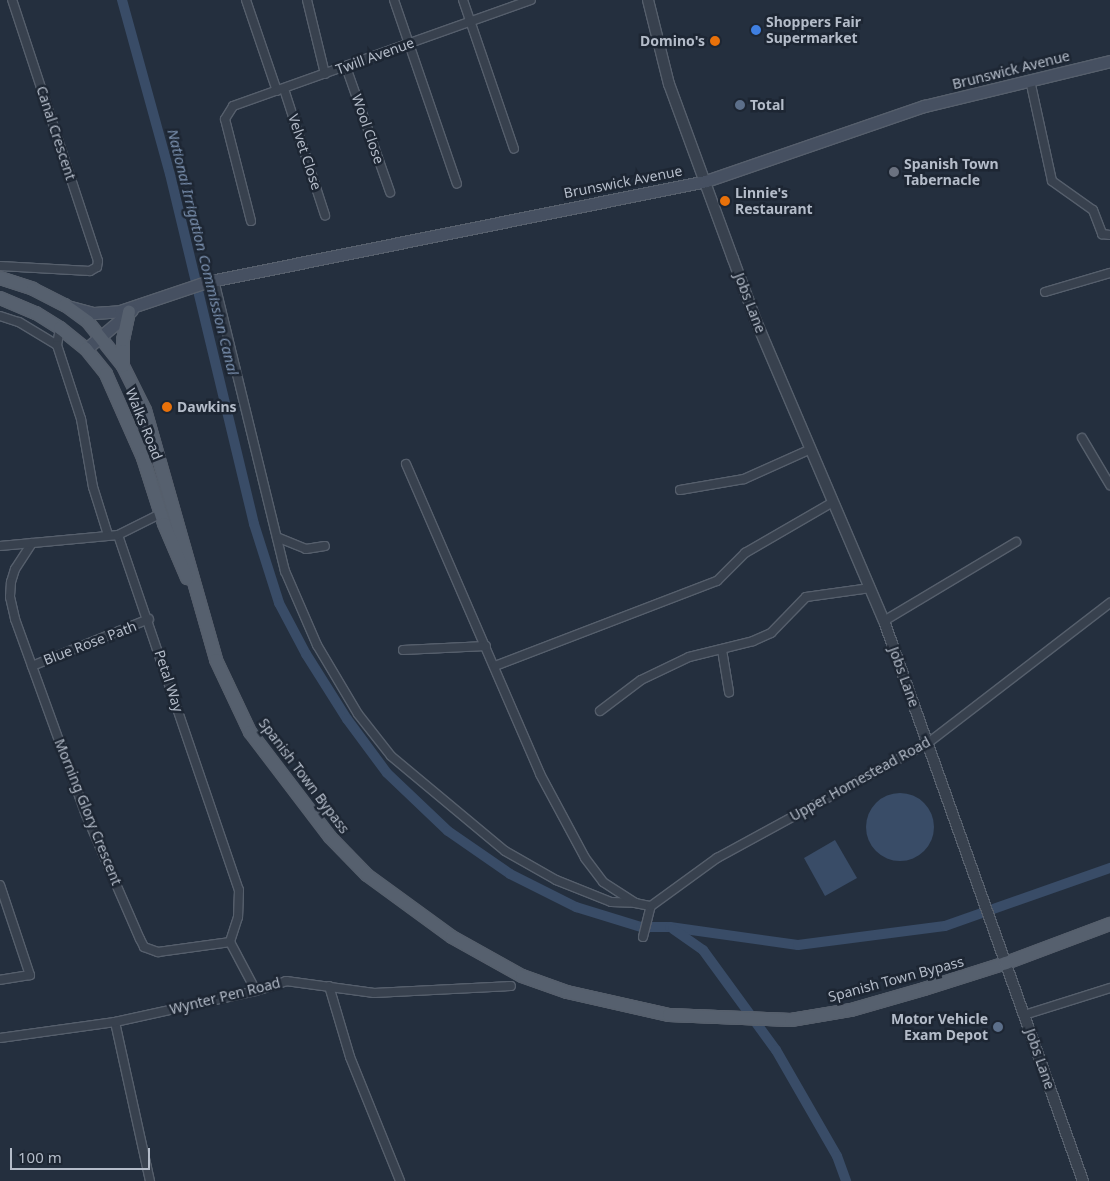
<!DOCTYPE html>
<html>
<head>
<meta charset="utf-8">
<style>
	body { margin:0 }
	#map { position:relative; width:1110px; height:1181px; overflow:hidden; background:#242f3e; font-family:"Noto Sans",sans-serif }
	div>[style] { position:absolute }
	.water>* { inset:0; background:#394c67 }
	.round { border-radius:50% }
	.canal>* { height:10px; margin:-5px; padding:0 5px; transform-origin:5px; border-radius:5px; background:#394c67 }
	.roads { filter:drop-shadow(1px 0 #565f6c) drop-shadow(-1px 0 #565f6c) drop-shadow(0 1px #565f6c) drop-shadow(0 -1px #565f6c) }
	.minor>* { height:8px; margin:-4px; padding:0 4px; transform-origin:4px; border-radius:4px; background:#38414e }
	.tertiary>* { height:10px; margin:-5px; padding:0 5px; transform-origin:5px; border-radius:5px; background:#38414e }
	.secondary>* { height:11px; margin:-5.5px; padding:0 5.5px; transform-origin:5.5px; border-radius:5.5px; background:#465061 }
	.primary>* { height:12px; margin:-6px; padding:0 6px; transform-origin:6px; border-radius:6px; background:#56606e }
	.dots>* { width:14px; height:14px; translate:-50% -50%; box-sizing:border-box; border:2px solid #1d2633; border-radius:50% }
	span { translate:-50% -50%; white-space:nowrap; text-align:center; line-height:1.15; -webkit-text-stroke:5px #1d2633; paint-order:stroke }
	.poi-label { font-size:14px; color:#b4bcc9; font-weight:700 }
	.left { translate:0 -50%; text-align:left }
	.right { translate:-100% -50%; text-align:right }
	.street-label { font-size:14px; color:#b4bcc9 }
	.water-label { font-size:15px; color:#7c92b1; font-style:italic }
	.scale { position:absolute; left:10px; top:1148px; width:140px; height:22px; box-sizing:border-box; border:2px solid #b4bcc9; border-top:0; padding-left:6px; font-size:15px; line-height:18px; white-space:nowrap; color:#b4bcc9; -webkit-text-stroke:4px #1d2633; paint-order:stroke }
</style>
</head>
<body>
<div id="map">
	<div class="water">
		<i class="round" style="left:866px;top:793px;width:68px;height:68px"></i>
		<i style="clip-path:polygon(835px 840px,857px 878px,825px 896px,804px 858px)"></i>
	</div>
	<div class="canal">
		<i style="left:122px;top:0;width:180px;rotate:74.6deg"></i>
		<i style="left:170px;top:174px;width:360px;rotate:76.5deg"></i>
		<i style="left:254px;top:524px;width:83px;rotate:72.4deg"></i>
		<i style="left:279px;top:603px;width:58px;rotate:62.1deg"></i>
		<i style="left:306px;top:654px;width:77px;rotate:57.8deg"></i>
		<i style="left:347px;top:719px;width:67px;rotate:53.5deg"></i>
		<i style="left:387px;top:773px;width:84px;rotate:43.6deg"></i>
		<i style="left:448px;top:831px;width:75px;rotate:34.7deg"></i>
		<i style="left:510px;top:874px;width:74px;rotate:26.6deg"></i>
		<i style="left:576px;top:907px;width:68px;rotate:17.1deg"></i>
		<i style="left:641px;top:927px;width:29px"></i>
		<i style="left:670px;top:927px;width:129px;rotate:8deg"></i>
		<i style="left:798px;top:945px;width:148px;rotate:-7.4deg"></i>
		<i style="left:945px;top:926px;width:175px;rotate:-19.4deg"></i>
		<i style="left:673px;top:929px;width:37px;rotate:35deg"></i>
		<i style="left:703px;top:950px;width:124px;rotate:53.9deg"></i>
		<i style="left:776px;top:1050px;width:122px;rotate:60.1deg"></i>
		<i style="left:837px;top:1156px;width:27px;rotate:70deg"></i>
	</div>
	<div class="roads">
		<div class="minor">
			<i style="left:246px;top:0;width:96px;rotate:71.2deg"></i>
			<i style="left:307px;top:0;width:76px;rotate:76.3deg"></i>
			<i style="left:394px;top:0;width:194px;rotate:71.1deg"></i>
			<i style="left:463px;top:0;width:157px;rotate:71.1deg"></i>
			<i style="left:346px;top:67px;width:133px;rotate:70.6deg"></i>
			<i style="left:1030px;top:80px;width:103px;rotate:77.7deg"></i>
			<i style="left:1052px;top:181px;width:50px;rotate:35.3deg"></i>
			<i style="left:1093px;top:210px;width:26px;rotate:69deg"></i>
			<i style="left:1102px;top:234px;width:8px;rotate:7deg"></i>
			<i style="left:284px;top:89px;width:133px;rotate:72deg"></i>
			<i style="left:251px;top:221px;width:105px;rotate:-104.3deg"></i>
			<i style="left:225px;top:119px;width:15px;rotate:-58deg"></i>
			<i style="left:233px;top:106px;width:316px;rotate:-19.6deg"></i>
			<i style="left:0;top:266px;width:90px;rotate:3.2deg"></i>
			<i style="left:90px;top:271px;width:8px;rotate:-30deg"></i>
			<i style="left:97px;top:267px;width:6px;rotate:-81deg"></i>
			<i style="left:98px;top:261px;width:275px;rotate:-108.2deg"></i>
			<i style="left:214px;top:280px;width:300px;rotate:76.3deg"></i>
			<i style="left:285px;top:571px;width:81px;rotate:66.6deg"></i>
			<i style="left:317px;top:645px;width:80px;rotate:59.3deg"></i>
			<i style="left:358px;top:714px;width:53px;rotate:51.8deg"></i>
			<i style="left:391px;top:756px;width:148px;rotate:39.8deg"></i>
			<i style="left:505px;top:851px;width:59px;rotate:29.6deg"></i>
			<i style="left:556px;top:880px;width:59px;rotate:21.8deg"></i>
			<i style="left:611px;top:902px;width:24px;rotate:2deg"></i>
			<i style="left:1045px;top:292px;width:68px;rotate:-16.3deg"></i>
			<i style="left:0;top:316px;width:20px;rotate:18deg"></i>
			<i style="left:19px;top:322px;width:44px;rotate:31.2deg"></i>
			<i style="left:60px;top:328px;width:17px;rotate:100deg"></i>
			<i style="left:57px;top:345px;width:78px;rotate:72deg"></i>
			<i style="left:81px;top:419px;width:69px;rotate:80deg"></i>
			<i style="left:93px;top:487px;width:50px;rotate:72.6deg"></i>
			<i style="left:1082px;top:438px;width:55px;rotate:59.2deg"></i>
			<i style="left:406px;top:464px;width:338px;rotate:66.6deg"></i>
			<i style="left:540px;top:774px;width:95px;rotate:61.8deg"></i>
			<i style="left:585px;top:858px;width:30px;rotate:53deg"></i>
			<i style="left:603px;top:882px;width:38px;rotate:33deg"></i>
			<i style="left:635px;top:903px;width:16px;rotate:11deg"></i>
			<i style="left:680px;top:490px;width:65px;rotate:-9.8deg"></i>
			<i style="left:744px;top:479px;width:73px;rotate:-24.1deg"></i>
			<i style="left:118px;top:535px;width:375px;rotate:71.2deg"></i>
			<i style="left:239px;top:890px;width:27px;rotate:92deg"></i>
			<i style="left:238px;top:917px;width:26px;rotate:108deg"></i>
			<i style="left:279px;top:538px;width:29px;rotate:22deg"></i>
			<i style="left:306px;top:549px;width:19px;rotate:-9deg"></i>
			<i style="left:32px;top:543px;width:31px;rotate:123deg"></i>
			<i style="left:15px;top:569px;width:14px;rotate:107deg"></i>
			<i style="left:11px;top:582px;width:15px;rotate:94deg"></i>
			<i style="left:10px;top:597px;width:23px;rotate:77deg"></i>
			<i style="left:15px;top:619px;width:208px;rotate:70.1deg"></i>
			<i style="left:86px;top:815px;width:135px;rotate:66.5deg"></i>
			<i style="left:140px;top:939px;width:9px;rotate:63deg"></i>
			<i style="left:144px;top:947px;width:15px;rotate:20deg"></i>
			<i style="left:158px;top:952px;width:73px;rotate:-7.9deg"></i>
			<i style="left:230px;top:942px;width:55px;rotate:62deg"></i>
			<i style="left:0;top:546px;width:119px;rotate:-5.3deg"></i>
			<i style="left:118px;top:535px;width:47px;rotate:-26.6deg"></i>
			<i style="left:884px;top:621px;width:154px;rotate:-30.9deg"></i>
			<i style="left:403px;top:650px;width:83px;rotate:-2.8deg"></i>
			<i style="left:722px;top:650px;width:43px;rotate:80.5deg"></i>
			<i style="left:32px;top:666px;width:126px;rotate:-21.9deg"></i>
			<i style="left:495px;top:666px;width:238px;rotate:-21deg"></i>
			<i style="left:717px;top:581px;width:40px;rotate:-45deg"></i>
			<i style="left:745px;top:553px;width:102px;rotate:-30.1deg"></i>
			<i style="left:600px;top:711px;width:51px;rotate:-37.1deg"></i>
			<i style="left:641px;top:680px;width:53px;rotate:-25.6deg"></i>
			<i style="left:689px;top:657px;width:66px;rotate:-14deg"></i>
			<i style="left:753px;top:641px;width:20px;rotate:-24deg"></i>
			<i style="left:771px;top:633px;width:50px;rotate:-45.8deg"></i>
			<i style="left:806px;top:597px;width:65px;rotate:-8deg"></i>
			<i style="left:0;top:885px;width:95px;rotate:71.6deg"></i>
			<i style="left:30px;top:975px;width:30px;rotate:171deg"></i>
			<i style="left:643px;top:937px;width:32px;rotate:-76deg"></i>
			<i style="left:651px;top:906px;width:82px;rotate:-36deg"></i>
			<i style="left:717px;top:858px;width:240px;rotate:-28.6deg"></i>
			<i style="left:928px;top:743px;width:230px;rotate:-37.6deg"></i>
			<i style="left:329px;top:986px;width:74px;rotate:73.5deg"></i>
			<i style="left:350px;top:1057px;width:134px;rotate:68deg"></i>
			<i style="left:1024px;top:1015px;width:90px;rotate:-17.4deg"></i>
			<i style="left:115px;top:1022px;width:163px;rotate:77.6deg"></i>
			<i style="left:0;top:1038px;width:116px;rotate:-7.9deg"></i>
			<i style="left:115px;top:1022px;width:144px;rotate:-12.4deg"></i>
			<i style="left:256px;top:991px;width:32px;rotate:-18deg"></i>
			<i style="left:286px;top:981px;width:89px;rotate:7.8deg"></i>
			<i style="left:374px;top:993px;width:137px;rotate:-2.9deg"></i>
		</div>
		<div class="tertiary">
			<i style="left:648px;top:0;width:87px;rotate:76deg"></i>
			<i style="left:669px;top:84px;width:186px;rotate:69.9deg"></i>
			<i style="left:733px;top:259px;width:66px;rotate:69.6deg"></i>
			<i style="left:756px;top:321px;width:326px;rotate:66.9deg"></i>
			<i style="left:884px;top:621px;width:594px;rotate:70.44deg"></i>
		</div>
		<div class="secondary">
			<i style="left:67px;top:306px;width:28px;rotate:15deg"></i>
			<i style="left:94px;top:313px;width:26px;rotate:-4deg"></i>
			<i style="left:120px;top:311px;width:91px;rotate:-18.6deg"></i>
			<i style="left:206px;top:282px;width:510px;rotate:-11.42deg"></i>
			<i style="left:706px;top:181px;width:231px;rotate:-19deg"></i>
			<i style="left:924px;top:106px;width:191px;rotate:-13.6deg"></i>
			<i style="left:86px;top:349px;width:60px;rotate:-40.3deg"></i>
		</div>
		<div class="primary">
			<i style="left:0;top:278px;width:35px;rotate:18deg"></i>
			<i style="left:33px;top:289px;width:36px;rotate:27deg"></i>
			<i style="left:65px;top:305px;width:29px;rotate:36deg"></i>
			<i style="left:88px;top:322px;width:56px;rotate:51.5deg"></i>
			<i style="left:123px;top:366px;width:49px;rotate:63.4deg"></i>
			<i style="left:145px;top:410px;width:260px;rotate:74.1deg"></i>
			<i style="left:216px;top:660px;width:80px;rotate:64.7deg"></i>
			<i style="left:250px;top:732px;width:132px;rotate:52.7deg"></i>
			<i style="left:330px;top:837px;width:53px;rotate:45.8deg"></i>
			<i style="left:367px;top:875px;width:105px;rotate:36.1deg"></i>
			<i style="left:452px;top:937px;width:80px;rotate:29.1deg"></i>
			<i style="left:522px;top:976px;width:48px;rotate:19.6deg"></i>
			<i style="left:567px;top:992px;width:105px;rotate:12.7deg"></i>
			<i style="left:669px;top:1015px;width:122px;rotate:2.3deg"></i>
			<i style="left:791px;top:1020px;width:61px;rotate:-9.5deg"></i>
			<i style="left:851px;top:1010px;width:76px;rotate:-16deg"></i>
			<i style="left:924px;top:989px;width:86px;rotate:-17.6deg"></i>
			<i style="left:1006px;top:963px;width:111px;rotate:-20.6deg"></i>
			<i style="left:0;top:298px;width:39px;rotate:23deg"></i>
			<i style="left:36px;top:313px;width:28px;rotate:32deg"></i>
			<i style="left:60px;top:328px;width:33px;rotate:39deg"></i>
			<i style="left:86px;top:349px;width:32px;rotate:51deg"></i>
			<i style="left:106px;top:374px;width:92px;rotate:66.2deg"></i>
			<i style="left:143px;top:458px;width:69px;rotate:72.3deg"></i>
			<i style="left:164px;top:524px;width:59px;rotate:66.9deg"></i>
			<i style="left:123px;top:366px;width:26px;rotate:-90deg"></i>
			<i style="left:123px;top:340px;width:29px;rotate:-78deg"></i>
		</div>
	</div>
	<div class="dots">
		<i style="left:756px;top:30px;background:#3f7fe0"></i>
		<i style="left:715px;top:41px;background:#e8710a"></i>
		<i style="left:740px;top:105px;background:#5c6f8a"></i>
		<i style="left:894px;top:172px;background:#6b7280"></i>
		<i style="left:725px;top:201px;background:#e8710a"></i>
		<i style="left:167px;top:407px;background:#e8710a"></i>
		<i style="left:998px;top:1027px;background:#5c6f8a"></i>
	</div>
	<div class="poi-label">
		<span class="left" style="left:766px;top:30px">Shoppers Fair<br>Supermarket</span>
		<span class="right" style="left:705px;top:41px">Domino's</span>
		<span class="left" style="left:750px;top:105px">Total</span>
		<span class="left" style="left:904px;top:172px">Spanish Town<br>Tabernacle</span>
		<span class="left" style="left:735px;top:201px">Linnie's<br>Restaurant</span>
		<span class="left" style="left:177px;top:407px">Dawkins</span>
		<span class="right" style="left:988px;top:1027px">Motor Vehicle<br>Exam Depot</span>
	</div>
	<div class="street-label">
		<span style="left:375px;top:56px;rotate:-20deg">Twill Avenue</span>
		<span style="left:1011px;top:70px;rotate:-14deg">Brunswick Avenue</span>
		<span style="left:368px;top:129px;rotate:71deg">Wool Close</span>
		<span style="left:56px;top:133px;rotate:72deg">Canal Crescent</span>
		<span style="left:305px;top:152px;rotate:72deg">Velvet Close</span>
		<span style="left:623px;top:182px;rotate:-11deg">Brunswick Avenue</span>
		<span style="left:750px;top:303px;rotate:69deg">Jobs Lane</span>
		<span style="left:144px;top:424px;rotate:68deg">Walks Road</span>
		<span style="left:90px;top:643px;rotate:-21deg">Blue Rose Path</span>
		<span style="left:904px;top:677px;rotate:70deg">Jobs Lane</span>
		<span style="left:169px;top:681px;rotate:72deg">Petal Way</span>
		<span style="left:304px;top:776px;rotate:53deg">Spanish Town Bypass</span>
		<span style="left:860px;top:779px;rotate:-29deg">Upper Homestead Road</span>
		<span style="left:88px;top:812px;rotate:68deg">Morning Glory Crescent</span>
		<span style="left:896px;top:979px;rotate:-15deg">Spanish Town Bypass</span>
		<span style="left:225px;top:996px;rotate:-14deg">Wynter Pen Road</span>
		<span style="left:1040px;top:1059px;rotate:71deg">Jobs Lane</span>
	</div>
	<div class="water-label">
		<span style="left:203px;top:252px;rotate:76deg">National Irrigation Commission Canal</span>
	</div>
	<div class="scale">100 m</div>
</div>
</body>
</html>
